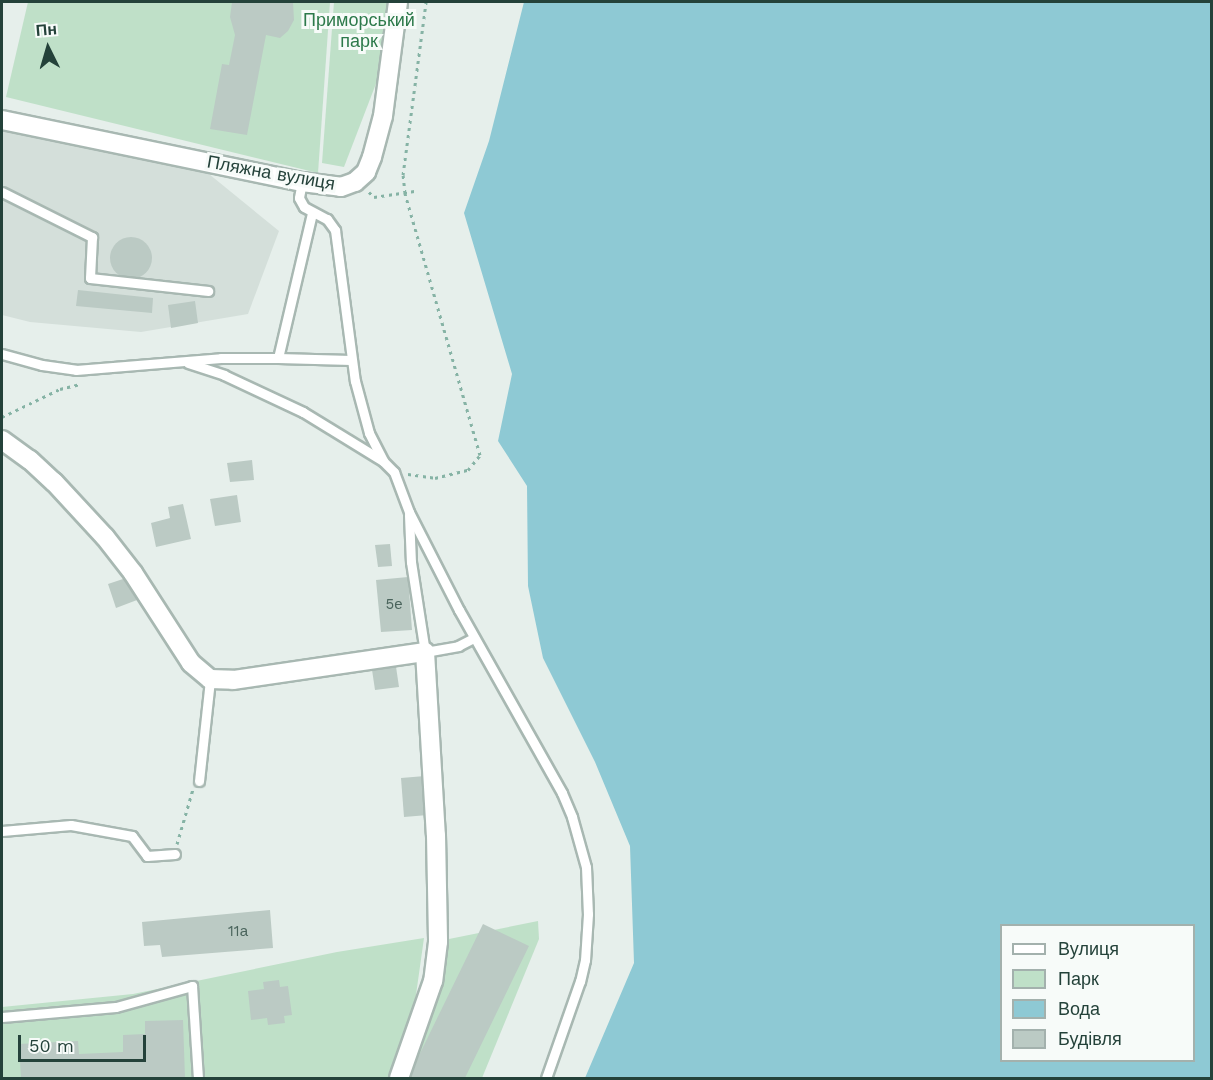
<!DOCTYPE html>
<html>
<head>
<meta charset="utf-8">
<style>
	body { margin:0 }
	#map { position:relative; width:1213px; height:1080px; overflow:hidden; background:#e6efeb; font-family:"Work Sans",sans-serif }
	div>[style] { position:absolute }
	.built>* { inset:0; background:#d4dfda }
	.green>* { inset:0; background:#bfe0c8 }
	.water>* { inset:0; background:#8ec9d4 }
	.building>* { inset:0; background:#bbcac4 }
	.round { border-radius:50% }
	.path>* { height:3px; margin-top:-1.5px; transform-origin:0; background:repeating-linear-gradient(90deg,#86b3a5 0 3px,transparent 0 7.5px) }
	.roads { filter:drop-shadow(2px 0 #a8b8b2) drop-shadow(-2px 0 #a8b8b2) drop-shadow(0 2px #a8b8b2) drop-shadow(0 -2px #a8b8b2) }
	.lane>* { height:9px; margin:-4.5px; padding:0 4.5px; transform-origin:4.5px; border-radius:4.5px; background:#fff }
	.street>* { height:18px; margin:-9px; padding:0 9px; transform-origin:9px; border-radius:9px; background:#fff }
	span { translate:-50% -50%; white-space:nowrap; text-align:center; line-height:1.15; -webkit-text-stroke:6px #f7fbf9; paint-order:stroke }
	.number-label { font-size:15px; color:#4a645c }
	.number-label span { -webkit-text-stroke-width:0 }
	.park-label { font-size:18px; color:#2d7a4b }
	.street-label { font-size:18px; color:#24423a }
	.frame { position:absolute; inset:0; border:3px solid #24423a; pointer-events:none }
	.legend { position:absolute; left:1000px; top:924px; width:195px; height:138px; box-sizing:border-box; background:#f7fbf9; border:2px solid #a3b1ad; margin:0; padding:8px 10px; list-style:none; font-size:18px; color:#24423a }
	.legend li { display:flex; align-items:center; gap:12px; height:30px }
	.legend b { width:30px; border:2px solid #a3b1ad }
	.north { position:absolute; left:18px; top:18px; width:60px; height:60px; -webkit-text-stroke:4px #f7fbf9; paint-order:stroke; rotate:355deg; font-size:16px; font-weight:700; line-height:24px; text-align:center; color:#24423a }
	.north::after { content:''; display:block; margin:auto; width:21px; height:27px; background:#24423a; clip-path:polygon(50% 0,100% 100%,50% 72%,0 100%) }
	.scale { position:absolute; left:18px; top:1035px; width:128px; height:27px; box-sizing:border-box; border:3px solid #24423a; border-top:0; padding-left:8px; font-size:18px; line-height:21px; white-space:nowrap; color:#24423a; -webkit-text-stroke:4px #f7fbf9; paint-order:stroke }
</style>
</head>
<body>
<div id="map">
	<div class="built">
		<i style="clip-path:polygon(2px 130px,188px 166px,209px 174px,279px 231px,248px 314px,141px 332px,30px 322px,2px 315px)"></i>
	</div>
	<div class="green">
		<i style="clip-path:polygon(28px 2px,330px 2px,318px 173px,6px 97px)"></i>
		<i style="clip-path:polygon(334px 2px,387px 2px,382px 68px,344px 167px,322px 163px)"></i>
		<i style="clip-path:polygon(538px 921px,539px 939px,482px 1078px,406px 1078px,444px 940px)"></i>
		<i style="clip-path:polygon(424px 938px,414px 1009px,390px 1078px,2px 1078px,2px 1007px,133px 994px,337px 952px)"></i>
	</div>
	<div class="water">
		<i style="clip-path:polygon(evenodd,524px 2px,1211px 2px,1211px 1078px,585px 1078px,634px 963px,630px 846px,595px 762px,543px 658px,528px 586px,527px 486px,498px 441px,512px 374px,464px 213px,489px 141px,524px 2px,1002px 926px,1194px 926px,1194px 1060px,1002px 1060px,1002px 926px)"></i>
	</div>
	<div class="building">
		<i style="clip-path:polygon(232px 2px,293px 2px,294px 20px,288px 31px,280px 38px,266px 35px,247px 135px,210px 129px,222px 64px,229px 65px,235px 35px,230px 17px)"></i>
		<i class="round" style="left:110px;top:237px;width:42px;height:42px"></i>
		<i style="clip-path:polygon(78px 290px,153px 298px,152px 313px,76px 306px)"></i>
		<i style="clip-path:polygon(195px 301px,198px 323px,171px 328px,168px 305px)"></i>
		<i style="clip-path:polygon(252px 460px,254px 480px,230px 482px,227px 463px)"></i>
		<i style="clip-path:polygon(237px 495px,241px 522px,215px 526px,210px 499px)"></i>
		<i style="clip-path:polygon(183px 504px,191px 539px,156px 547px,151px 523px,170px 518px,168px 507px)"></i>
		<i style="clip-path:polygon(390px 544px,392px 566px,378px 567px,375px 545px)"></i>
		<i style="clip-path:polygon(129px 577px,137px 600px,116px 608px,108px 584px)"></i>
		<i style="clip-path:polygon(408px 577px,412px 630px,381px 632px,376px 580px)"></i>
		<i style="clip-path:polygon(395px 660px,399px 687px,375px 690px,371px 663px)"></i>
		<i style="clip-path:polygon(425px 776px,428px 815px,404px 817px,401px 778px)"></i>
		<i style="clip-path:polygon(270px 910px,273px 948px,162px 957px,160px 945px,144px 946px,142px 922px)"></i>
		<i style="clip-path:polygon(483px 924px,529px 946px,465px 1078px,408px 1078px)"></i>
		<i style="clip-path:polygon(279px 980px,280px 987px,288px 986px,292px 1015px,284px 1016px,285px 1023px,268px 1025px,267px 1018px,251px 1020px,248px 991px,264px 989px,263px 982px)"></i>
		<i style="clip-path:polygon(183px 1020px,185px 1078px,21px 1078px,19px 1044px,78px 1041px,79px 1054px,123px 1052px,123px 1035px,145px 1034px,145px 1021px)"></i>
	</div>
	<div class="path">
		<i style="left:369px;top:192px;width:7px;rotate:45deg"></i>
		<i style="left:374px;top:197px;width:41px;rotate:-8.3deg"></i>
		<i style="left:2px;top:417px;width:64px;rotate:-25.8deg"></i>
		<i style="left:60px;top:389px;width:21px;rotate:-14deg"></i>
		<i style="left:408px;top:474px;width:27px;rotate:8deg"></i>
		<i style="left:435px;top:478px;width:34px;rotate:-14deg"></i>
		<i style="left:468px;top:470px;width:19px;rotate:-51deg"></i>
		<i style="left:480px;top:455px;width:273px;rotate:-106deg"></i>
		<i style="left:405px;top:193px;width:18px;rotate:-96deg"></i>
		<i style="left:403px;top:175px;width:175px;rotate:-82.4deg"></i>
		<i style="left:177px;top:844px;width:57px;rotate:-73.8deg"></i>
	</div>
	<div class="roads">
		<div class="lane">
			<i style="left:302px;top:182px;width:16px;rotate:101deg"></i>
			<i style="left:299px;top:198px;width:10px;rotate:61deg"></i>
			<i style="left:304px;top:207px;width:26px;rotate:28deg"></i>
			<i style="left:327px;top:219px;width:14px;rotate:54deg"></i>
			<i style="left:335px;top:230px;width:152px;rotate:82.5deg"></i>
			<i style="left:355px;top:381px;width:54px;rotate:74.9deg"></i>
			<i style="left:369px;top:433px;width:31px;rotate:63deg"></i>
			<i style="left:2px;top:192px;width:101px;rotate:26.6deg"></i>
			<i style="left:92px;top:237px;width:41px;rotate:92.8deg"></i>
			<i style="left:90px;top:278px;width:119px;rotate:6.3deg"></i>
			<i style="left:2px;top:354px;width:41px;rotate:15.4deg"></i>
			<i style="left:42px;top:365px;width:34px;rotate:8deg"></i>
			<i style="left:76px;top:370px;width:145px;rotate:-4.7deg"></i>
			<i style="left:221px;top:358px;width:57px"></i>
			<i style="left:278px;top:358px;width:149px;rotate:-76.8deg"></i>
			<i style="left:278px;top:358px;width:73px;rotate:1.6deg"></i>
			<i style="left:188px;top:363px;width:38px;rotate:18deg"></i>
			<i style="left:224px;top:375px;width:87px;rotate:25.1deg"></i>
			<i style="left:303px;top:412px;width:94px;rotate:31.5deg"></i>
			<i style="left:383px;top:461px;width:16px;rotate:45deg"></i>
			<i style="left:394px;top:472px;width:43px;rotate:69.4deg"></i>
			<i style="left:409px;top:512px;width:110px;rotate:63deg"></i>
			<i style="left:459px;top:610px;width:210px;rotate:60.6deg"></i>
			<i style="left:562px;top:793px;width:26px;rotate:67deg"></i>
			<i style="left:572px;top:817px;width:52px;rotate:74.4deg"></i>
			<i style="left:586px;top:867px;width:47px;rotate:87.6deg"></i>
			<i style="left:588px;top:914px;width:46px;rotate:93.7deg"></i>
			<i style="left:585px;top:960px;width:22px;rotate:103deg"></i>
			<i style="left:580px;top:981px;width:103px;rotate:109.3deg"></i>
			<i style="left:409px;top:515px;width:47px;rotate:87.6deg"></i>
			<i style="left:411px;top:562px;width:91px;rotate:81.2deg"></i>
			<i style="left:425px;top:652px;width:34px;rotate:-10deg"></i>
			<i style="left:458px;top:646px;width:18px;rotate:-27deg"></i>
			<i style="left:199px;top:781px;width:103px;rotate:-83.8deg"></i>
			<i style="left:2px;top:831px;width:69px;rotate:-5deg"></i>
			<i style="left:71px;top:825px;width:62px;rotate:10.2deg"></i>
			<i style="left:132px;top:836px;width:25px;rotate:53deg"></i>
			<i style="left:147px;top:856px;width:28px;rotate:-4deg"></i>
			<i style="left:2px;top:1017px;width:114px;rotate:-5deg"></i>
			<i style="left:116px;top:1007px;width:79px;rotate:-15.4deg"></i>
			<i style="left:192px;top:986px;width:92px;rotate:86.3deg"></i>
		</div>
		<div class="street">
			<i style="left:2px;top:120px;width:306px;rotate:11.7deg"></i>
			<i style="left:302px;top:182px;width:39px;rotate:7deg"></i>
			<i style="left:341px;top:187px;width:15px;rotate:-20deg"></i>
			<i style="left:355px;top:182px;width:15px;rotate:-42deg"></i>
			<i style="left:366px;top:172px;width:16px;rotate:-68deg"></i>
			<i style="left:372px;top:157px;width:42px;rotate:-75deg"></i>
			<i style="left:383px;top:116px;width:115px;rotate:-82.5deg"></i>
			<i style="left:2px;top:440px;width:34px;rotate:36deg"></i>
			<i style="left:30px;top:460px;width:33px;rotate:43deg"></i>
			<i style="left:54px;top:482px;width:75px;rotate:47.2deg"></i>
			<i style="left:105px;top:537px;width:46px;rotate:52.1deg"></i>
			<i style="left:133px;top:573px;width:107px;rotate:57.2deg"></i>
			<i style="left:191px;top:663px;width:25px;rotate:40deg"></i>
			<i style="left:210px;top:679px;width:23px;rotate:2deg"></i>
			<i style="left:233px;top:680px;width:194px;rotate:-8.3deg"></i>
			<i style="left:425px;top:652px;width:183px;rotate:86.6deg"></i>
			<i style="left:436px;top:835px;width:107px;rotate:88.9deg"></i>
			<i style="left:438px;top:942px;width:39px;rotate:97deg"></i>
			<i style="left:433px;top:981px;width:103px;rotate:109.3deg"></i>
		</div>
	</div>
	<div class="number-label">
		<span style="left:394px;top:605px">5е</span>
		<span style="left:238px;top:932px">11а</span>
	</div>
	<div class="park-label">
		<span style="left:359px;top:31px">Приморський<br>парк</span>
	</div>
	<div class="street-label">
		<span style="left:271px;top:173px;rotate:10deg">Пляжна вулиця</span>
	</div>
	<div class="frame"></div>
	<ul class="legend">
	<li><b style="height:8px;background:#fff"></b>Вулиця</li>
	<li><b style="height:16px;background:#bfe0c8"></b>Парк</li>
	<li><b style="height:16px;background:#8ec9d4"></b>Вода</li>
	<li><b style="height:16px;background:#bbcac4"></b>Будівля</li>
	</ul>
	<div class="north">Пн</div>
	<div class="scale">50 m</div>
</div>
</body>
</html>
